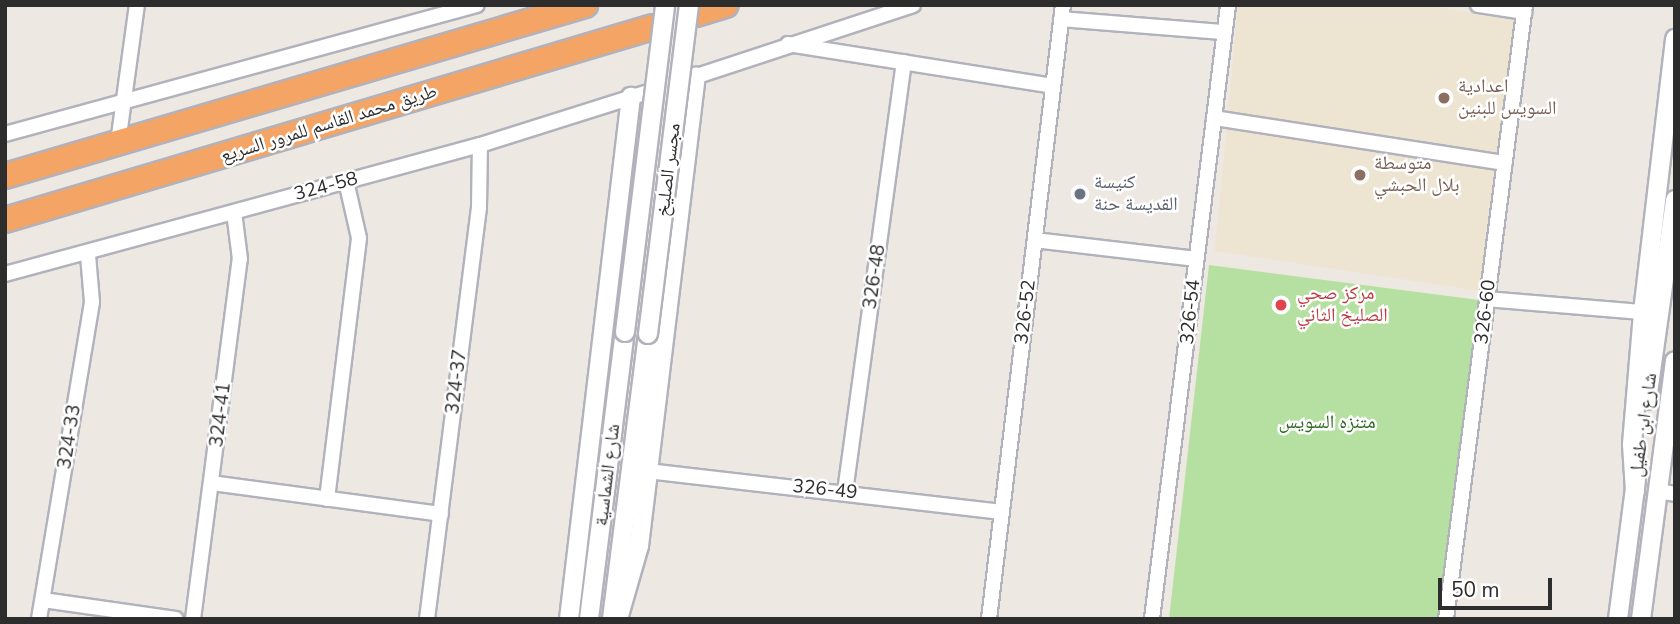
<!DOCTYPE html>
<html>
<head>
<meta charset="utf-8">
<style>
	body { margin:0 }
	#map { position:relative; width:1680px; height:624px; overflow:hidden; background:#ede8e1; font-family:"Nunito Sans","Noto Naskh Arabic",sans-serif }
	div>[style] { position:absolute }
	.education>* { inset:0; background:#ede5d2 }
	.green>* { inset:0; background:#b6e0a1 }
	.roads { filter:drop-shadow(2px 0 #b1b2bc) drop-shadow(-2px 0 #b1b2bc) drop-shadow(0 2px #b1b2bc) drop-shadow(0 -2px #b1b2bc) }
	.minor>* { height:14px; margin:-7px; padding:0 7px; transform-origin:7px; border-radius:7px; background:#fff }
	.tertiary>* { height:18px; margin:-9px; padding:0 9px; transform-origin:9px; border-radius:9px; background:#fff }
	.motorway>* { height:24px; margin:-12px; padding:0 12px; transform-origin:12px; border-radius:12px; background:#f4a465 }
	.bridges { filter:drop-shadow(2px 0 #b1b2bc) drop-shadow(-2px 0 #b1b2bc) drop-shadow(0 2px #b1b2bc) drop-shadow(0 -2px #b1b2bc) }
	.tertiary-bridge>* { height:18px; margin:-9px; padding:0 9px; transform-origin:9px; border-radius:9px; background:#fff }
	.dots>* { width:19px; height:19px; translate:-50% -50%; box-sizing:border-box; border:4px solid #fff; border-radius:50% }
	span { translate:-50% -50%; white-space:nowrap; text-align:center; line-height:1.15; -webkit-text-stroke:5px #fff; paint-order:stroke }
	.education-label { font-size:19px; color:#785e54 }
	.left { translate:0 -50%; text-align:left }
	.street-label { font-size:19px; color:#2d2d2d }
	.worship-label { font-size:19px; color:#5b616d }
	.health-label { font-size:19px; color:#be3a42 }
	.park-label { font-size:19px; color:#2e6720 }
	.frame { position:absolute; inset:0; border:7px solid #2d2d2d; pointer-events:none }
	.scale { position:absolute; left:1438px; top:578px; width:114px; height:32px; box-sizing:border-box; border:4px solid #2d2d2d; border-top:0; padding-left:9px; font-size:21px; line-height:24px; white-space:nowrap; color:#2d2d2d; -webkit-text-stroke:5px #fff; paint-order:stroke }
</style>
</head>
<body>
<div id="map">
	<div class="education">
		<i style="clip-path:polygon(1238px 5px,1423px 5px,1517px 20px,1480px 291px,1215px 251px)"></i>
	</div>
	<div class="green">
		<i style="clip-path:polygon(1209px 265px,1479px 300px,1437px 619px,1169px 619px)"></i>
	</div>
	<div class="roads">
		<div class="minor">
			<i style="left:1478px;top:5px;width:47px;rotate:8.7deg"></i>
			<i style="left:1061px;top:19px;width:164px;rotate:4.6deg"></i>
			<i style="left:788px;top:44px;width:268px;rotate:9deg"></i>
			<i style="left:688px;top:79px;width:237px;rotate:-18.2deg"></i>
			<i style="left:1214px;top:118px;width:294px;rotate:8.8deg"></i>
			<i style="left:5px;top:134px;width:489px;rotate:-15.3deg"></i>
			<i style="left:118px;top:143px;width:139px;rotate:-82.2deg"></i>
			<i style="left:1035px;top:240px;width:162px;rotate:6.7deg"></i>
			<i style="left:5px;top:274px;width:492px;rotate:-15.2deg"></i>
			<i style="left:480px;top:145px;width:173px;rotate:-17.5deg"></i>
			<i style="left:1487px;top:299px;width:157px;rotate:4.8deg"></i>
			<i style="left:648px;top:471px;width:356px;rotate:6.6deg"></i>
			<i style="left:212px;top:483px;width:231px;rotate:7.7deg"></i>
			<i style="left:1658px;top:491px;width:17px;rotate:10deg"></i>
			<i style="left:845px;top:492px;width:434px;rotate:-82.2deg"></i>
			<i style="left:327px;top:499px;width:263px;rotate:-83deg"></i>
			<i style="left:359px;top:238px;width:58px;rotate:-102.8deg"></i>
			<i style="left:43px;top:600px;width:134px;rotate:8.1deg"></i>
			<i style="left:39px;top:619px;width:321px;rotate:-80.5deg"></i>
			<i style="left:92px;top:302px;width:47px;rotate:-94.9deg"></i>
			<i style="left:193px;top:619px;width:363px;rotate:-82.6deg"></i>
			<i style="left:240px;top:259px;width:47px;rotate:-97.3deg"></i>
			<i style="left:427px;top:619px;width:415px;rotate:-82.8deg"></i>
			<i style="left:479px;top:207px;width:62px;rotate:-89.1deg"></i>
			<i style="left:989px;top:619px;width:618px;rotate:-83.13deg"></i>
			<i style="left:1152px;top:619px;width:619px;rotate:-82.94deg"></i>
			<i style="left:1446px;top:619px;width:619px;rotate:-82.67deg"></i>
		</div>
		<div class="tertiary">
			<i style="left:1647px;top:400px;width:202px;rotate:-82deg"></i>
			<i style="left:1635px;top:491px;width:47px;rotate:-93.7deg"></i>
			<i style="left:1632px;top:444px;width:132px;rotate:-85.2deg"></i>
			<i style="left:1643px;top:312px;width:275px;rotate:-83.3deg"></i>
			<i style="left:569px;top:619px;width:526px;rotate:-83.23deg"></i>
			<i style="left:589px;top:619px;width:289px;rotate:-82.9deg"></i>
			<i style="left:612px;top:619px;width:287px;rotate:-82.8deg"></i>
			<i style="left:618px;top:619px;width:76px;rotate:-74deg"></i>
			<i style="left:639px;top:546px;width:473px;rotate:-83.1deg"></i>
			<i style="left:1618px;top:619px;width:140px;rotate:-82.6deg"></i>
			<i style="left:1641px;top:619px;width:260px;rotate:-82.5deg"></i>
		</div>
		<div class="motorway">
			<i style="left:696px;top:14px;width:31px;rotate:-17deg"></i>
			<i style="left:5px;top:176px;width:605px;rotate:-16.43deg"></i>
			<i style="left:5px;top:220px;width:676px;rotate:-16.59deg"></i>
		</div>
	</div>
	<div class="bridges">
		<div class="tertiary-bridge">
			<i style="left:625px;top:332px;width:329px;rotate:-83deg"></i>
			<i style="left:648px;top:334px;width:332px;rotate:-82.9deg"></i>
		</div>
	</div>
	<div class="dots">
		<i style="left:1444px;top:98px;background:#8d6e63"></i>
		<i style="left:1360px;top:175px;background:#8d6e63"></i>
		<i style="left:1080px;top:194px;background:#6b7280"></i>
		<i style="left:1281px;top:305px;background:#e0444e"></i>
	</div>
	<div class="education-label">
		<span class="left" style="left:1458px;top:98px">اعدادية<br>السويس للبنين</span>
		<span class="left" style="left:1374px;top:175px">متوسطة<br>بلال الحبشي</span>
	</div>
	<div class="street-label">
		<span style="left:329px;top:124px;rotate:-17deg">طريق محمد القاسم للمرور السريع</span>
		<span style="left:669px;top:170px;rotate:-83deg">مجسر الصليخ</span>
		<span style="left:326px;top:187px;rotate:-15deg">324-58</span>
		<span style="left:875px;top:277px;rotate:-82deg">326-48</span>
		<span style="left:1026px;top:312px;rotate:-83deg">326-52</span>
		<span style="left:1191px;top:312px;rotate:-84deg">326-54</span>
		<span style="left:1486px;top:312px;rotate:-83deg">326-60</span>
		<span style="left:457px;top:382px;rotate:-83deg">324-37</span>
		<span style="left:221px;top:415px;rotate:-83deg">324-41</span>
		<span style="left:1644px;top:425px;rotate:-82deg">شارع ابن طفيل</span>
		<span style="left:70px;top:437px;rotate:-81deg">324-33</span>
		<span style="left:608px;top:475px;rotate:-83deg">شارع الشماسية</span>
		<span style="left:825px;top:490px;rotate:6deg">326-49</span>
	</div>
	<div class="worship-label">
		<span class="left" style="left:1094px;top:194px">كنيسة<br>القديسة حنة</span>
	</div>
	<div class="health-label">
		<span class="left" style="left:1297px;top:305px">مركز صحي<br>الصليخ الثاني</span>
	</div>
	<div class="park-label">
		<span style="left:1327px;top:423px">متنزه السويس</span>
	</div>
	<div class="frame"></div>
	<div class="scale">50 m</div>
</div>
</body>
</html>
